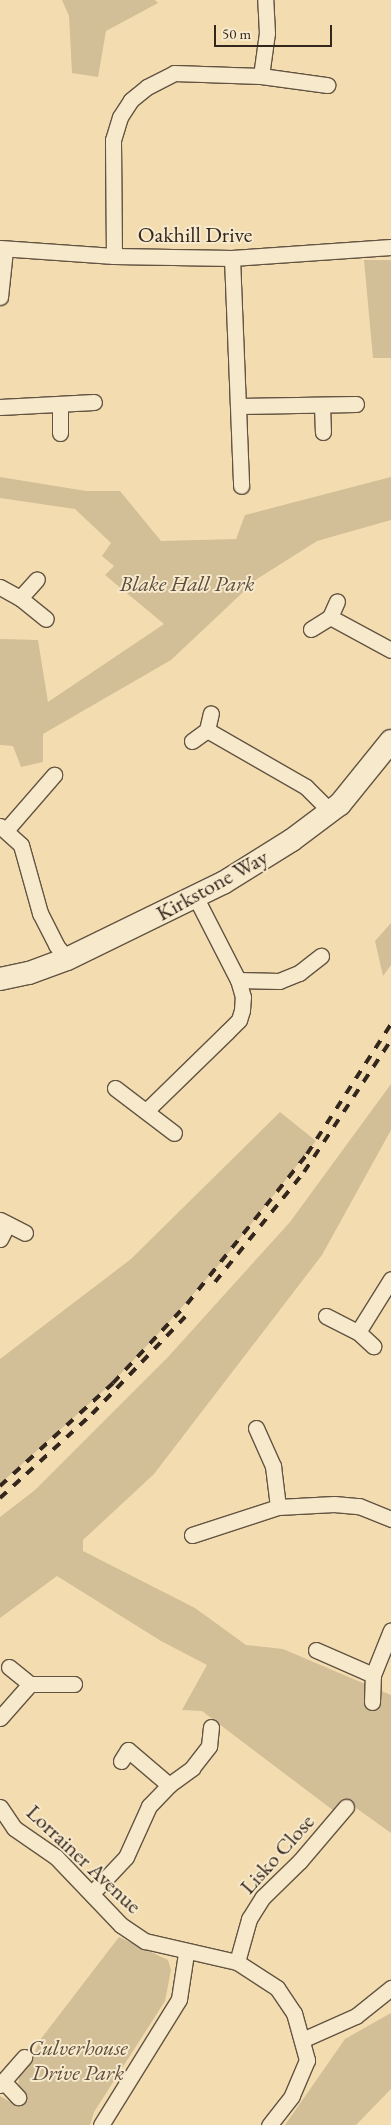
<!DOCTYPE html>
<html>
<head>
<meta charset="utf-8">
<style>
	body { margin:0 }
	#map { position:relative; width:391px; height:2125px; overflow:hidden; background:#f3ddb0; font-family:"EB Garamond",serif }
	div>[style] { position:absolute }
	.green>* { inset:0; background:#d2be97 }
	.roads { filter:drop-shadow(1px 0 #635442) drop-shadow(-1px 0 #635442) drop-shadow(0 1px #635442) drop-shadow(0 -1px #635442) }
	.street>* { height:15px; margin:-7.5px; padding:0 7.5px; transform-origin:7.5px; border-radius:7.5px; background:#f7e9cc }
	.secondary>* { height:22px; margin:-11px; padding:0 11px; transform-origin:11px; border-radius:11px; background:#f7e9cc }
	.rail>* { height:4px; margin-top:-2px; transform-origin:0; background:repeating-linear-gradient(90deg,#33261d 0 9px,transparent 0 18px) }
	span { translate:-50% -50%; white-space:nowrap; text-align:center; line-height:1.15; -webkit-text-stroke:4px #f7e9cc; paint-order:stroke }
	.street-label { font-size:22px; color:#33261d }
	.park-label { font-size:22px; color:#5b4c3c; font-style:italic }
	.scale { position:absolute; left:214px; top:25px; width:118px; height:22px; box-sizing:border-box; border:2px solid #33261d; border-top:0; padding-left:6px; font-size:15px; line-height:18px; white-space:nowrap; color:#33261d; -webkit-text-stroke:4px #f7e9cc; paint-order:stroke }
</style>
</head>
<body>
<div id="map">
	<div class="green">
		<i style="clip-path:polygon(62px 0,155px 0,158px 3px,106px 31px,98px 77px,72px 73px,69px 16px)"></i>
		<i style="clip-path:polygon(364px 260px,391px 260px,391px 358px,373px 358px)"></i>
		<i style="clip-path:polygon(0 477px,86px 491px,120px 491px,161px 541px,236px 539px,245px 515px,391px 477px,391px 520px,317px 541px,257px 579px,171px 660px,43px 734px,43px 762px,21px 767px,13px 746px,0 745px,0 639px,38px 640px,48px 702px,164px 624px,105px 575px,114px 566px,102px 556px,111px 543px,75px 509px,0 498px)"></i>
		<i style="clip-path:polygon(391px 923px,391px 965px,383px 976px,375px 941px)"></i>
		<i style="clip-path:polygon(391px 1084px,391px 1130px,322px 1255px,154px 1474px,83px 1540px,83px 1551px,195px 1608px,246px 1645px,283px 1649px,391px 1695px,391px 1833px,342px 1798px,334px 1811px,202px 1711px,182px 1710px,207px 1665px,161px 1641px,57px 1576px,0 1618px,0 1517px,35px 1490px,168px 1357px,290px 1222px)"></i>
		<i style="clip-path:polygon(280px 1112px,316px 1141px,223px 1260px,169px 1322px,112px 1383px,0 1484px,0 1359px,131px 1259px)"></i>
		<i style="clip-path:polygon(119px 1937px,168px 1960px,171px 1970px,165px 2001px,94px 2112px,90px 2125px,0 2125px,0 2096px,14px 2104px,18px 2097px,19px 2073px,33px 2057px,40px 2040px)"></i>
		<i style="clip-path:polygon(391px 2013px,391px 2089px,356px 2125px,285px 2125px,345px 2039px)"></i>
	</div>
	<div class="roads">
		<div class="street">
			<i style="left:261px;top:76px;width:43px;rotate:-82.1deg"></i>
			<i style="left:267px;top:33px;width:33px;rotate:-93deg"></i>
			<i style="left:0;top:248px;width:114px;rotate:4deg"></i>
			<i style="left:114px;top:256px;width:118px;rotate:1deg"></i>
			<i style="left:232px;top:258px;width:159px;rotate:-4deg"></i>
			<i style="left:114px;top:256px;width:116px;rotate:-90.5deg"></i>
			<i style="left:113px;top:140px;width:24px;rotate:-73deg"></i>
			<i style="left:120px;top:117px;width:20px;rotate:-57deg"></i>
			<i style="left:131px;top:100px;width:21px;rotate:-39deg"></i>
			<i style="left:147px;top:87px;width:30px;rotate:-27deg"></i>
			<i style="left:174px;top:73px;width:87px;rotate:2deg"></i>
			<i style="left:261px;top:76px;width:67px;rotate:7.8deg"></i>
			<i style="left:232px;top:258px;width:228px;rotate:87.7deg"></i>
			<i style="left:0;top:297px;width:47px;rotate:-83.9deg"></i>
			<i style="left:322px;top:405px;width:27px;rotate:88deg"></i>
			<i style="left:239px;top:406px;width:117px;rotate:-1deg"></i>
			<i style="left:0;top:407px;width:94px;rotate:-3deg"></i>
			<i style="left:60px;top:433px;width:29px;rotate:-90deg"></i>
			<i style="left:0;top:587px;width:23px;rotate:29deg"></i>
			<i style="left:20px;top:598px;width:33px;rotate:39deg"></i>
			<i style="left:20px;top:598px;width:25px;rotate:-48deg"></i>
			<i style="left:330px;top:617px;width:69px;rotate:28.4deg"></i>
			<i style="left:311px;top:629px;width:22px;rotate:-32deg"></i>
			<i style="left:330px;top:617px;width:17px;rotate:-66deg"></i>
			<i style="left:207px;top:730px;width:114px;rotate:29.9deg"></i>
			<i style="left:306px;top:787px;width:34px;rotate:45deg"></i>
			<i style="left:192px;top:741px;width:19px;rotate:-36deg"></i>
			<i style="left:207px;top:730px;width:17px;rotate:-77deg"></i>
			<i style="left:0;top:826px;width:28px;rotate:42deg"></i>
			<i style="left:21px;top:845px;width:71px;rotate:74.4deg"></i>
			<i style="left:40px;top:913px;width:36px;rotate:63deg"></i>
			<i style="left:56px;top:945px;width:18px;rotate:52deg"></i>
			<i style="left:7px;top:829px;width:72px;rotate:-49deg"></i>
			<i style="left:238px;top:980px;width:41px;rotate:1.4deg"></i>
			<i style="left:279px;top:981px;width:22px;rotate:-22deg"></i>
			<i style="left:299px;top:973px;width:28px;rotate:-38deg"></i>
			<i style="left:115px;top:1088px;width:74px;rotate:37.3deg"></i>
			<i style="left:146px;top:1111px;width:113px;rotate:-44.3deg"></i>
			<i style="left:227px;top:1032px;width:17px;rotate:-45deg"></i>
			<i style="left:239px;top:1020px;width:10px;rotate:-73deg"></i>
			<i style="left:242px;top:1010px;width:13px;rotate:-86deg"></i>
			<i style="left:243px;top:997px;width:18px;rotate:-106deg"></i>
			<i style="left:238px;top:980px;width:94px;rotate:-117.1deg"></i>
			<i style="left:0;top:1220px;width:28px;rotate:27deg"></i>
			<i style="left:0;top:1239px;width:16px;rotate:-63deg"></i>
			<i style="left:326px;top:1316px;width:36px;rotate:27deg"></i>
			<i style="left:358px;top:1332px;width:21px;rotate:43deg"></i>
			<i style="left:358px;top:1332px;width:62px;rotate:-58.1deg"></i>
			<i style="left:256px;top:1428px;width:42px;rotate:65.9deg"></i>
			<i style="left:273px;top:1466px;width:41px;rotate:83deg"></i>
			<i style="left:192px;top:1535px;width:90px;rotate:-18deg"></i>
			<i style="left:278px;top:1507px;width:56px;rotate:-3.1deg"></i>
			<i style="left:334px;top:1504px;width:25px;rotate:5deg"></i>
			<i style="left:359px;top:1506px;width:35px;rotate:22deg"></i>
			<i style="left:316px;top:1650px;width:62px;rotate:23.7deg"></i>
			<i style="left:9px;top:1667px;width:27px;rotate:39deg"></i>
			<i style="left:372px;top:1702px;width:27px;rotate:-88deg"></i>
			<i style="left:373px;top:1675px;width:48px;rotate:-68.2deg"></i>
			<i style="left:0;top:1718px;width:45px;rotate:-48.6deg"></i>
			<i style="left:30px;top:1684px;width:44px"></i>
			<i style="left:121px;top:1761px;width:13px;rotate:-58deg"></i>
			<i style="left:128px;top:1750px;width:54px;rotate:40.5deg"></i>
			<i style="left:0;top:1807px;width:25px;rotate:56deg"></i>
			<i style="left:14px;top:1828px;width:51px;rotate:34.6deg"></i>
			<i style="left:56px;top:1857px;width:94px;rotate:46.3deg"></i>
			<i style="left:121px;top:1925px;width:29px;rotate:34deg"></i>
			<i style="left:145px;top:1941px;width:94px;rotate:12.9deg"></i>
			<i style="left:237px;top:1962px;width:48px;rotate:33deg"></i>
			<i style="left:277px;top:1988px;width:30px;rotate:56deg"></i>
			<i style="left:294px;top:2013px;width:49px;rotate:74.5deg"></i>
			<i style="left:307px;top:2060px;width:39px;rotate:113deg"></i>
			<i style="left:292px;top:2096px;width:37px;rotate:128deg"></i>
			<i style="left:93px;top:1892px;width:48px;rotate:-46.7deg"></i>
			<i style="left:126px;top:1857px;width:56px;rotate:-65.7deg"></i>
			<i style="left:149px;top:1806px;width:29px;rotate:-46deg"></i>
			<i style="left:169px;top:1785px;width:29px;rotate:-36deg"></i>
			<i style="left:192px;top:1768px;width:28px;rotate:-52deg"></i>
			<i style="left:209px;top:1746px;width:19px;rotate:-84deg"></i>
			<i style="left:237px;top:1962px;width:45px;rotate:-74.4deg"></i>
			<i style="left:249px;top:1919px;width:26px;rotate:-58deg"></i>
			<i style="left:263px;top:1897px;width:52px;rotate:-44.2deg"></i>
			<i style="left:300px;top:1861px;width:71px;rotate:-49.6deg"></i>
			<i style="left:302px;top:2040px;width:59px;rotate:-24deg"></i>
			<i style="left:356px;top:2016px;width:45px;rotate:-38.7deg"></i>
			<i style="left:4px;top:2082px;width:21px;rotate:47deg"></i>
			<i style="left:0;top:2085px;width:37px;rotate:-49deg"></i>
			<i style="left:101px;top:2125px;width:148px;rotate:-58.2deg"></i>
			<i style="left:179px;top:1999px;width:47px;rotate:-81.3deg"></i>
		</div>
		<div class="secondary">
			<i style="left:0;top:979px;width:30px;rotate:-12deg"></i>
			<i style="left:29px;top:973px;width:40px;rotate:-20.2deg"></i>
			<i style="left:67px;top:959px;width:174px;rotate:-26deg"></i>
			<i style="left:223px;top:883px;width:81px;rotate:-31.9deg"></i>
			<i style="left:292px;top:840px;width:60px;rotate:-36.9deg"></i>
			<i style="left:340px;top:804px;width:81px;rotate:-51deg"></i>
		</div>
	</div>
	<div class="rail">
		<i style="left:215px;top:1282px;width:141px;rotate:-51deg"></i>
		<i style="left:304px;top:1172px;width:158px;rotate:-56.6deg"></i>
		<i style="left:0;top:1486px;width:153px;rotate:-42.3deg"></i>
		<i style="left:113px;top:1383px;width:108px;rotate:-46.9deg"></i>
		<i style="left:187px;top:1304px;width:192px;rotate:-51.3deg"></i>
		<i style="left:307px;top:1154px;width:155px;rotate:-57.1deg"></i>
		<i style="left:0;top:1498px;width:125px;rotate:-42.4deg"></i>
		<i style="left:92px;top:1414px;width:140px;rotate:-46.2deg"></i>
	</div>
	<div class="street-label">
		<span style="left:195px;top:235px">Oakhill Drive</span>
		<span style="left:212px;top:885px;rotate:-29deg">Kirkstone Way</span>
		<span style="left:277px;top:1854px;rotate:-48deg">Lisko Close</span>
		<span style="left:84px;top:1859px;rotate:43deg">Lorrainer Avenue</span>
	</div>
	<div class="park-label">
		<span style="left:187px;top:584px">Blake Hall Park</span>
		<span style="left:78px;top:2060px">Culverhouse<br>Drive Park</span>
	</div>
	<div class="scale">50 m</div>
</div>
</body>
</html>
